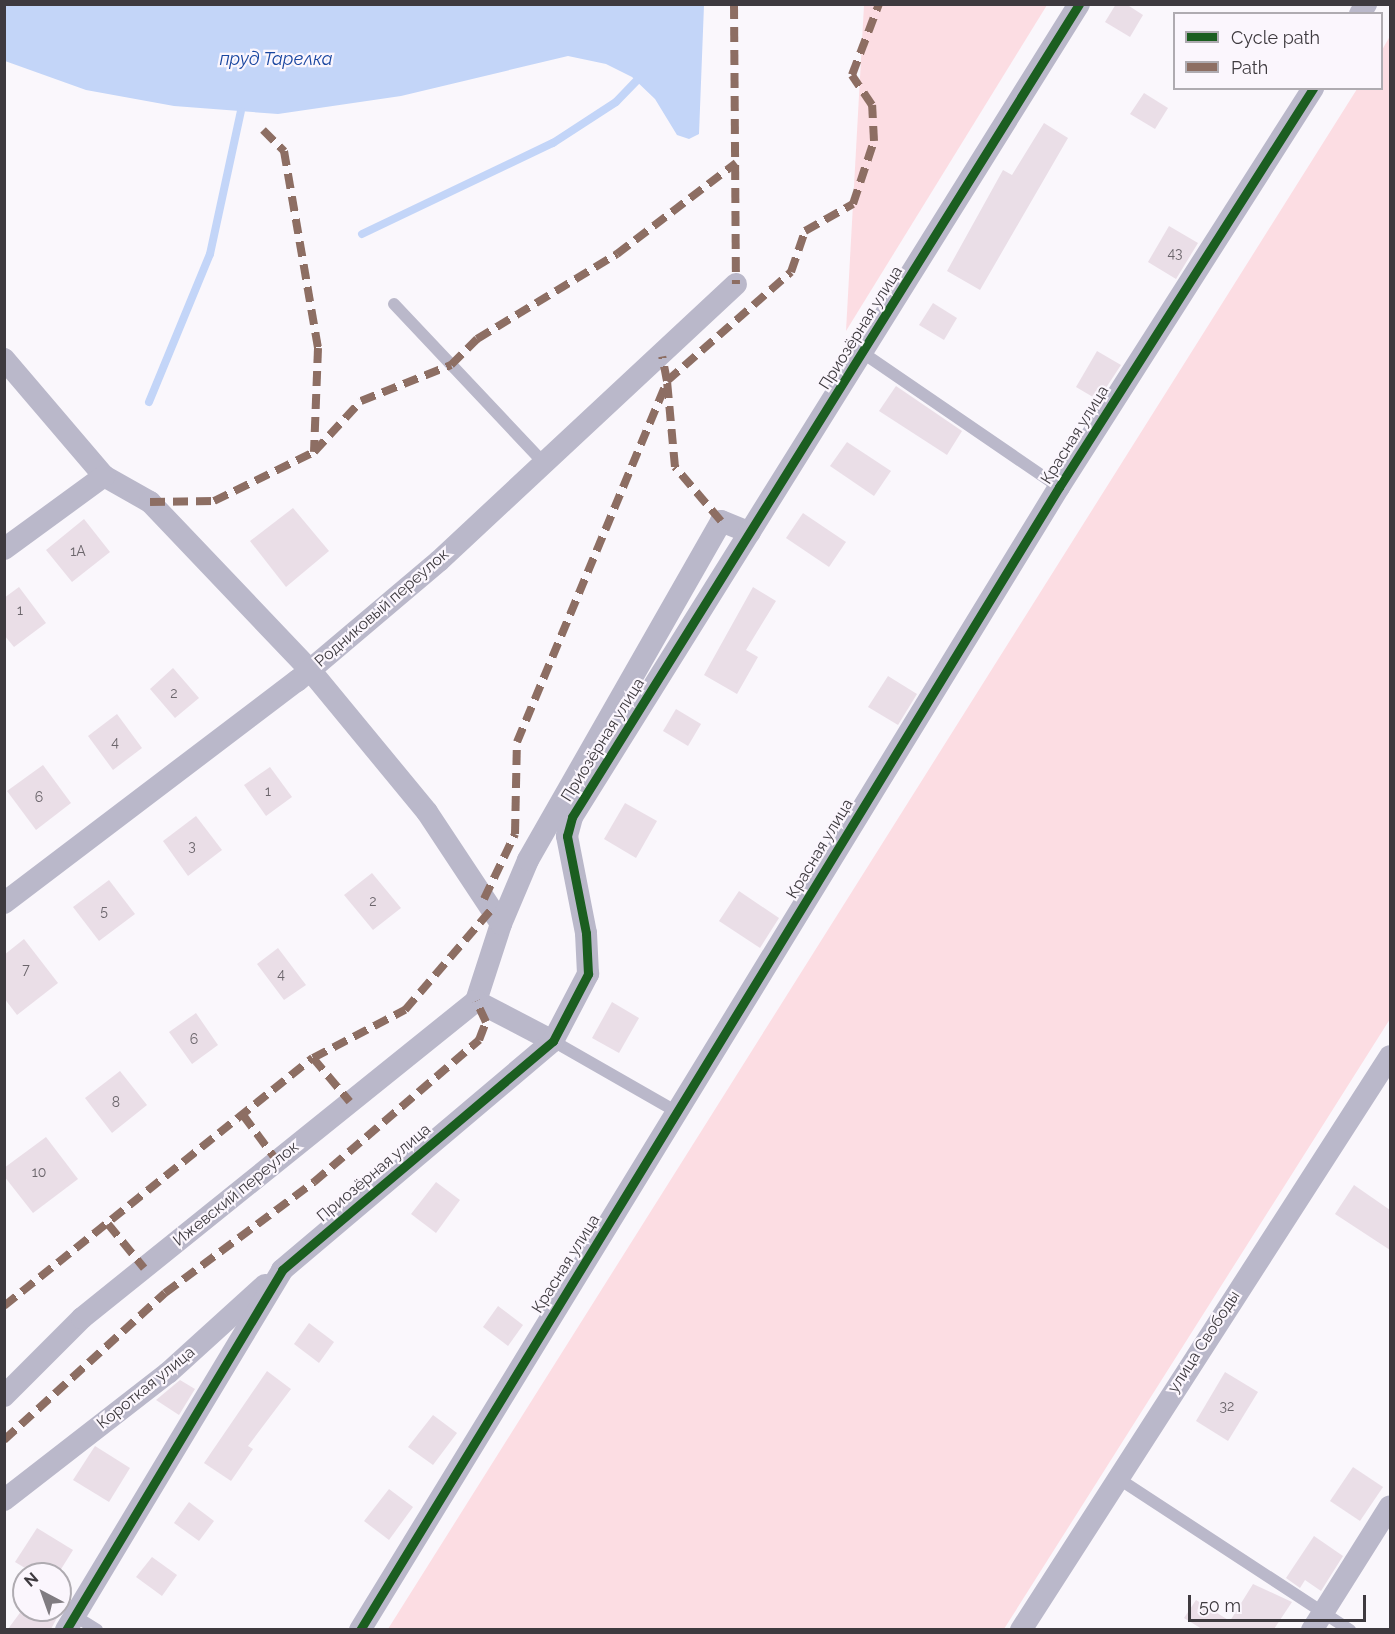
<!DOCTYPE html>
<html>
<head>
<meta charset="utf-8">
<style>
	body { margin:0 }
	#map { position:relative; width:1395px; height:1634px; overflow:hidden; background:#faf7fc; font-family:Raleway,sans-serif }
	div>[style] { position:absolute }
	.green>* { inset:0; background:#fcdde3 }
	.water>* { inset:0; background:#c3d5f8 }
	.stream>* { height:8px; margin:-4px; padding:0 4px; transform-origin:4px; border-radius:4px; background:#c3d5f8 }
	.building>* { inset:0; background:#eadee7 }
	.service>* { height:12px; margin:-6px; padding:0 6px; transform-origin:6px; border-radius:6px; background:#bab8ca }
	.minor>* { height:22px; margin:-11px; padding:0 11px; transform-origin:11px; border-radius:11px; background:#bab8ca }
	.quiet>* { height:8px; margin-top:-4px; transform-origin:0; background:repeating-linear-gradient(90deg,#8d6e63 0 15px,transparent 0 23px) }
	.cycleway>* { height:9px; margin:-4.5px; padding:0 4.5px; transform-origin:4.5px; border-radius:4.5px; background:#1b5e20 }
	span { translate:-50% -50%; white-space:nowrap; text-align:center; line-height:1.15; -webkit-text-stroke:4.5px #fbf6fd; paint-order:stroke }
	.number-label { font-size:14px; color:#6b656b }
	.number-label span { -webkit-text-stroke-width:0 }
	.street-label { font-size:16px; color:#3e3a3f }
	.water-label { font-size:18px; color:#1946a0; font-style:italic }
	.frame { position:absolute; inset:0; border:6px solid #3e3a3f; pointer-events:none }
	.legend { position:absolute; left:1173px; top:12px; width:210px; height:78px; box-sizing:border-box; background:#fbf6fd; border:2px solid #afabb1; margin:0; padding:8px 10px; list-style:none; font-size:18px; color:#3e3a3f }
	.legend li { display:flex; align-items:center; gap:12px; height:30px }
	.legend b { width:30px; border:2px solid #afabb1 }
	.north { position:absolute; left:12px; top:1562px; width:60px; height:60px; box-sizing:border-box; background:#fbf6fd; border:2px solid #afabb1; border-radius:50%; rotate:319deg; font-size:16px; font-weight:700; line-height:24px; text-align:center; color:#3e3a3f }
	.north::after { content:''; display:block; margin:auto; width:21px; height:27px; background:#807c81; clip-path:polygon(50% 0,100% 100%,50% 72%,0 100%) }
	.scale { position:absolute; left:1188px; top:1595px; width:178px; height:27px; box-sizing:border-box; border:3px solid #3e3a3f; border-top:0; padding-left:8px; font-size:18px; line-height:21px; white-space:nowrap; color:#3e3a3f; -webkit-text-stroke:4px #fbf6fd; paint-order:stroke }
</style>
</head>
<body>
<div id="map">
	<div class="green">
		<i style="clip-path:polygon(864px 5px,1047px 5px,846px 331px)"></i>
		<i style="clip-path:polygon(1390px 36px,1390px 1019px,1004px 1629px,388px 1629px,1357px 89px,1382px 88px,1382px 50px)"></i>
	</div>
	<div class="water">
		<i style="clip-path:polygon(5px 4px,704px 5px,699px 134px,689px 139px,677px 135px,655px 99px,632px 77px,606px 64px,568px 56px,401px 96px,278px 114px,174px 106px,86px 90px,5px 61px)"></i>
	</div>
	<div class="stream">
		<i style="left:362px;top:234px;width:212px;rotate:-25.5deg"></i>
		<i style="left:553px;top:143px;width:75px;rotate:-33.1deg"></i>
		<i style="left:616px;top:102px;width:29px;rotate:-46deg"></i>
		<i style="left:149px;top:402px;width:160px;rotate:-67.6deg"></i>
		<i style="left:210px;top:254px;width:146px;rotate:-77.8deg"></i>
	</div>
	<div class="building">
		<i style="clip-path:polygon(1116px 4px,1126px 4px,1143px 15px,1130px 37px,1105px 22px)"></i>
		<i style="clip-path:polygon(1144px 93px,1168px 108px,1155px 129px,1130px 114px)"></i>
		<i style="clip-path:polygon(1044px 123px,1068px 138px,980px 290px,947px 271px,1003px 170px,1012px 175px)"></i>
		<i style="clip-path:polygon(1169px 226px,1198px 243px,1176px 279px,1148px 262px)"></i>
		<i style="clip-path:polygon(933px 303px,957px 318px,944px 340px,919px 325px)"></i>
		<i style="clip-path:polygon(1097px 351px,1121px 365px,1098px 400px,1076px 387px)"></i>
		<i style="clip-path:polygon(896px 386px,962px 431px,947px 455px,879px 411px)"></i>
		<i style="clip-path:polygon(847px 442px,891px 471px,874px 496px,830px 466px)"></i>
		<i style="clip-path:polygon(293px 508px,329px 551px,286px 587px,250px 541px)"></i>
		<i style="clip-path:polygon(803px 513px,846px 542px,829px 567px,786px 538px)"></i>
		<i style="clip-path:polygon(84px 519px,110px 552px,72px 582px,46px 550px)"></i>
		<i style="clip-path:polygon(19px 587px,46px 623px,14px 647px,4px 635px,4px 598px)"></i>
		<i style="clip-path:polygon(753px 587px,776px 601px,746px 650px,758px 657px,737px 694px,704px 675px)"></i>
		<i style="clip-path:polygon(173px 668px,199px 698px,175px 718px,150px 689px)"></i>
		<i style="clip-path:polygon(888px 676px,917px 694px,898px 725px,868px 707px)"></i>
		<i style="clip-path:polygon(676px 709px,701px 724px,688px 746px,663px 731px)"></i>
		<i style="clip-path:polygon(117px 714px,142px 748px,113px 770px,88px 736px)"></i>
		<i style="clip-path:polygon(43px 765px,71px 803px,36px 830px,7px 791px)"></i>
		<i style="clip-path:polygon(270px 767px,292px 797px,266px 816px,244px 785px)"></i>
		<i style="clip-path:polygon(625px 803px,657px 821px,636px 858px,604px 839px)"></i>
		<i style="clip-path:polygon(196px 816px,222px 850px,188px 876px,163px 841px)"></i>
		<i style="clip-path:polygon(372px 873px,401px 908px,373px 930px,344px 895px)"></i>
		<i style="clip-path:polygon(109px 880px,135px 914px,99px 941px,73px 907px)"></i>
		<i style="clip-path:polygon(739px 891px,779px 918px,760px 948px,719px 921px)"></i>
		<i style="clip-path:polygon(24px 939px,58px 983px,17px 1015px,4px 998px,4px 955px)"></i>
		<i style="clip-path:polygon(278px 948px,306px 985px,284px 1000px,257px 964px)"></i>
		<i style="clip-path:polygon(612px 1002px,639px 1018px,619px 1053px,592px 1038px)"></i>
		<i style="clip-path:polygon(196px 1013px,218px 1045px,192px 1064px,169px 1032px)"></i>
		<i style="clip-path:polygon(120px 1071px,147px 1105px,112px 1133px,85px 1098px)"></i>
		<i style="clip-path:polygon(46px 1137px,78px 1179px,33px 1213px,4px 1176px,4px 1168px)"></i>
		<i style="clip-path:polygon(436px 1182px,460px 1200px,436px 1233px,411px 1214px)"></i>
		<i style="clip-path:polygon(1354px 1185px,1390px 1210px,1390px 1250px,1335px 1214px)"></i>
		<i style="clip-path:polygon(498px 1306px,523px 1325px,508px 1346px,483px 1327px)"></i>
		<i style="clip-path:polygon(309px 1323px,334px 1342px,319px 1363px,294px 1344px)"></i>
		<i style="clip-path:polygon(267px 1371px,291px 1389px,248px 1446px,253px 1449px,231px 1481px,204px 1463px)"></i>
		<i style="clip-path:polygon(1225px 1372px,1258px 1392px,1228px 1441px,1196px 1421px)"></i>
		<i style="clip-path:polygon(180px 1380px,195px 1389px,179px 1415px,156px 1400px)"></i>
		<i style="clip-path:polygon(433px 1415px,457px 1433px,433px 1465px,408px 1447px)"></i>
		<i style="clip-path:polygon(95px 1446px,130px 1468px,109px 1502px,73px 1480px)"></i>
		<i style="clip-path:polygon(1353px 1467px,1383px 1487px,1360px 1521px,1330px 1501px)"></i>
		<i style="clip-path:polygon(389px 1489px,413px 1507px,389px 1540px,364px 1521px)"></i>
		<i style="clip-path:polygon(189px 1502px,214px 1521px,199px 1541px,174px 1523px)"></i>
		<i style="clip-path:polygon(37px 1528px,73px 1550px,58px 1574px,35px 1574px,15px 1562px)"></i>
		<i style="clip-path:polygon(1314px 1536px,1343px 1556px,1321px 1591px,1305px 1580px,1300px 1588px,1286px 1578px)"></i>
		<i style="clip-path:polygon(152px 1557px,177px 1575px,162px 1596px,136px 1577px)"></i>
		<i style="clip-path:polygon(1253px 1584px,1292px 1602px,1274px 1629px,1202px 1629px,1184px 1618px,1196px 1600px,1230px 1621px)"></i>
		<i style="clip-path:polygon(22px 1610px,49px 1610px,58px 1616px,51px 1629px,8px 1629px)"></i>
	</div>
	<div class="service">
		<i style="left:394px;top:304px;width:217px;rotate:46.7deg"></i>
		<i style="left:863px;top:353px;width:237px;rotate:34.4deg"></i>
		<i style="left:553px;top:1041px;width:143px;rotate:29.8deg"></i>
		<i style="left:1116px;top:1477px;width:280px;rotate:33.2deg"></i>
		<i style="left:75px;top:1616px;width:26px;rotate:32deg"></i>
	</div>
	<div class="minor">
		<i style="left:1360px;top:14px;width:12px;rotate:-59deg"></i>
		<i style="left:4px;top:359px;width:154px;rotate:49.5deg"></i>
		<i style="left:104px;top:476px;width:53px;rotate:29.5deg"></i>
		<i style="left:150px;top:502px;width:232px;rotate:46.4deg"></i>
		<i style="left:310px;top:670px;width:184px;rotate:50.5deg"></i>
		<i style="left:427px;top:812px;width:134px;rotate:56.5deg"></i>
		<i style="left:501px;top:924px;width:81px;rotate:108deg"></i>
		<i style="left:4px;top:549px;width:124px;rotate:-36.1deg"></i>
		<i style="left:4px;top:903px;width:368px;rotate:-37.2deg"></i>
		<i style="left:297px;top:681px;width:186px;rotate:-40.2deg"></i>
		<i style="left:439px;top:561px;width:406px;rotate:-43deg"></i>
		<i style="left:501px;top:924px;width:69px;rotate:-67.1deg"></i>
		<i style="left:528px;top:860px;width:390px;rotate:-60.3deg"></i>
		<i style="left:721px;top:521px;width:31px;rotate:22deg"></i>
		<i style="left:476px;top:1001px;width:87px;rotate:27.5deg"></i>
		<i style="left:4px;top:1396px;width:110px;rotate:-45deg"></i>
		<i style="left:82px;top:1318px;width:506px;rotate:-38.82deg"></i>
		<i style="left:4px;top:1500px;width:207px;rotate:-37.8deg"></i>
		<i style="left:168px;top:1373px;width:131px;rotate:-42.2deg"></i>
		<i style="left:66px;top:1630px;width:420px;rotate:-59deg"></i>
		<i style="left:282px;top:1270px;width:355px;rotate:-40.2deg"></i>
		<i style="left:553px;top:1041px;width:76px;rotate:-62.4deg"></i>
		<i style="left:588px;top:974px;width:41px;rotate:-92.8deg"></i>
		<i style="left:586px;top:933px;width:99px;rotate:-101.1deg"></i>
		<i style="left:567px;top:836px;width:20px;rotate:-75deg"></i>
		<i style="left:572px;top:817px;width:958px;rotate:-58.05deg"></i>
		<i style="left:360px;top:1630px;width:1340px;rotate:-58.55deg"></i>
		<i style="left:1059px;top:487px;width:473px;rotate:-57.5deg"></i>
		<i style="left:1021px;top:1630px;width:682px;rotate:-57.26deg"></i>
		<i style="left:1312px;top:1630px;width:146px;rotate:-57.8deg"></i>
	</div>
	<div class="quiet">
		<i style="left:734px;top:4px;width:280px;rotate:89.6deg"></i>
		<i style="left:263px;top:130px;width:30px;rotate:45deg"></i>
		<i style="left:284px;top:151px;width:200px;rotate:80.2deg"></i>
		<i style="left:318px;top:348px;width:104px;rotate:92.2deg"></i>
		<i style="left:150px;top:502px;width:64px;rotate:-0.9deg"></i>
		<i style="left:214px;top:501px;width:111px;rotate:-26.1deg"></i>
		<i style="left:314px;top:452px;width:69px;rotate:-47.3deg"></i>
		<i style="left:361px;top:401px;width:97px;rotate:-21.8deg"></i>
		<i style="left:451px;top:365px;width:37px;rotate:-45deg"></i>
		<i style="left:477px;top:339px;width:164px;rotate:-31.3deg"></i>
		<i style="left:617px;top:254px;width:150px;rotate:-37.4deg"></i>
		<i style="left:721px;top:521px;width:71px;rotate:-130.4deg"></i>
		<i style="left:675px;top:467px;width:86px;rotate:-95.3deg"></i>
		<i style="left:667px;top:381px;width:165px;rotate:-41.3deg"></i>
		<i style="left:791px;top:272px;width:43px;rotate:-71.1deg"></i>
		<i style="left:805px;top:231px;width:55px;rotate:-29.4deg"></i>
		<i style="left:853px;top:204px;width:66px;rotate:-71.6deg"></i>
		<i style="left:874px;top:141px;width:36px;rotate:-93deg"></i>
		<i style="left:872px;top:105px;width:36px;rotate:-124deg"></i>
		<i style="left:852px;top:75px;width:76px;rotate:-69.2deg"></i>
		<i style="left:484px;top:899px;width:72px;rotate:-64.5deg"></i>
		<i style="left:515px;top:834px;width:92px;rotate:-88.8deg"></i>
		<i style="left:517px;top:742px;width:391px;rotate:-67.4deg"></i>
		<i style="left:667px;top:381px;width:25px;rotate:-101deg"></i>
		<i style="left:313px;top:1058px;width:104px;rotate:-27.6deg"></i>
		<i style="left:405px;top:1010px;width:132px;rotate:-49.3deg"></i>
		<i style="left:243px;top:1115px;width:57px;rotate:53.5deg"></i>
		<i style="left:108px;top:1224px;width:57px;rotate:50.7deg"></i>
		<i style="left:4px;top:1306px;width:396px;rotate:-38.8deg"></i>
		<i style="left:313px;top:1058px;width:57px;rotate:49.9deg"></i>
		<i style="left:4px;top:1440px;width:218px;rotate:-42.4deg"></i>
		<i style="left:165px;top:1293px;width:186px;rotate:-36.7deg"></i>
		<i style="left:314px;top:1182px;width:218px;rotate:-40.7deg"></i>
		<i style="left:479px;top:1040px;width:19px;rotate:-69deg"></i>
		<i style="left:486px;top:1022px;width:23px;rotate:-115deg"></i>
	</div>
	<div class="cycleway">
		<i style="left:66px;top:1630px;width:420px;rotate:-59deg"></i>
		<i style="left:282px;top:1270px;width:355px;rotate:-40.2deg"></i>
		<i style="left:553px;top:1041px;width:76px;rotate:-62.4deg"></i>
		<i style="left:588px;top:974px;width:41px;rotate:-92.8deg"></i>
		<i style="left:586px;top:933px;width:99px;rotate:-101.1deg"></i>
		<i style="left:567px;top:836px;width:20px;rotate:-75deg"></i>
		<i style="left:572px;top:817px;width:958px;rotate:-58.05deg"></i>
		<i style="left:360px;top:1630px;width:1340px;rotate:-58.55deg"></i>
		<i style="left:1059px;top:487px;width:473px;rotate:-57.5deg"></i>
	</div>
	<div class="number-label">
		<span style="left:1175px;top:253px">43</span>
		<span style="left:78px;top:551px">1А</span>
		<span style="left:20px;top:610px">1</span>
		<span style="left:174px;top:693px">2</span>
		<span style="left:115px;top:742px">4</span>
		<span style="left:268px;top:791px">1</span>
		<span style="left:39px;top:797px">6</span>
		<span style="left:192px;top:846px">3</span>
		<span style="left:373px;top:901px">2</span>
		<span style="left:104px;top:911px">5</span>
		<span style="left:26px;top:969px">7</span>
		<span style="left:281px;top:974px">4</span>
		<span style="left:194px;top:1039px">6</span>
		<span style="left:116px;top:1102px">8</span>
		<span style="left:39px;top:1172px">10</span>
		<span style="left:1227px;top:1406px">32</span>
	</div>
	<div class="street-label">
		<span style="left:861px;top:328px;rotate:-58deg">Приозёрная улица</span>
		<span style="left:1075px;top:435px;rotate:-58deg">Красная улица</span>
		<span style="left:382px;top:608px;rotate:-41deg">Родниковый переулок</span>
		<span style="left:603px;top:740px;rotate:-58deg">Приозёрная улица</span>
		<span style="left:820px;top:849px;rotate:-59deg">Красная улица</span>
		<span style="left:374px;top:1173px;rotate:-40deg">Приозёрная улица</span>
		<span style="left:236px;top:1194px;rotate:-39deg">Ижевский переулок</span>
		<span style="left:566px;top:1264px;rotate:-58deg">Красная улица</span>
		<span style="left:1204px;top:1342px;rotate:-57deg">улица Свободы</span>
		<span style="left:146px;top:1388px;rotate:-39deg">Короткая улица</span>
	</div>
	<div class="water-label">
		<span style="left:276px;top:59px">пруд Тарелка</span>
	</div>
	<div class="frame"></div>
	<ul class="legend">
	<li><b style="height:8px;background:#1b5e20"></b>Cycle path</li>
	<li><b style="height:8px;background:#8d6e63"></b>Path</li>
	</ul>
	<div class="north">N</div>
	<div class="scale">50 m</div>
</div>
</body>
</html>
